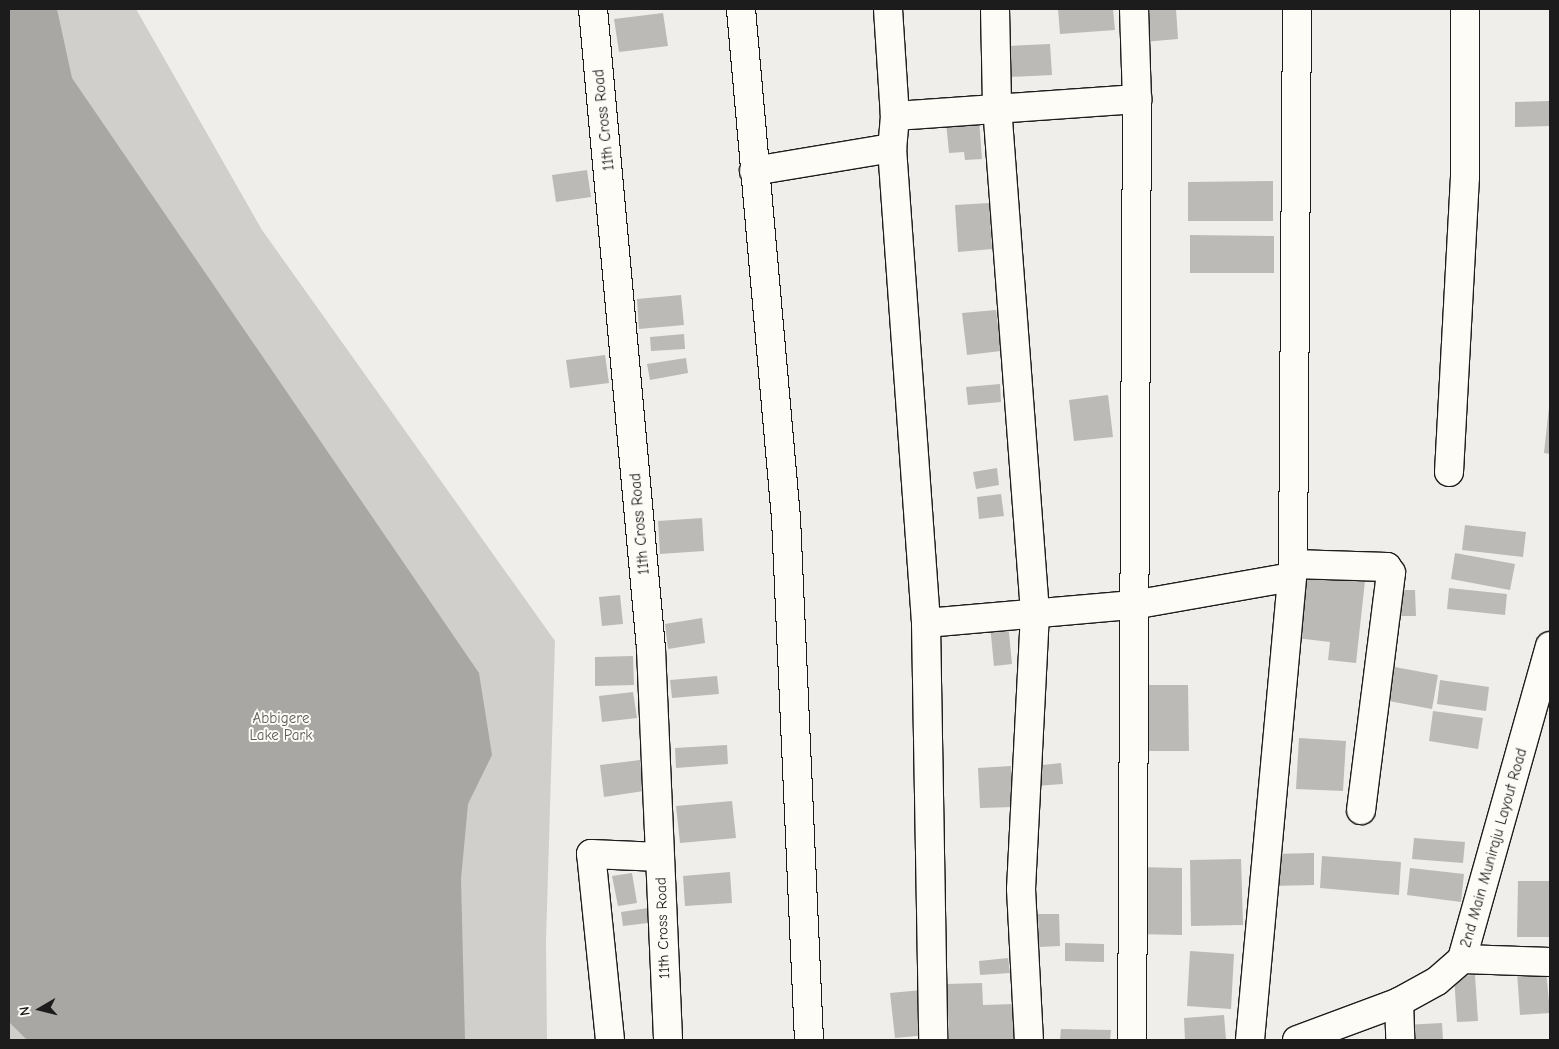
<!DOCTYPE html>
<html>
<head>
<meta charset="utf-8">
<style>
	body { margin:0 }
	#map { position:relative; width:1559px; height:1049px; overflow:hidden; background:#f0eeea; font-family:"Comic Neue",sans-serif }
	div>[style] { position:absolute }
	.green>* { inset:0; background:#d0cfcc }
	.water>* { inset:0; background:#a8a7a3 }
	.building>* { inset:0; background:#bbbab6 }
	.roads { filter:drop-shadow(1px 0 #1c1c1c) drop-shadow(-1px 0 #1c1c1c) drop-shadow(0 1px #1c1c1c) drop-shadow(0 -1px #1c1c1c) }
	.minor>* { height:28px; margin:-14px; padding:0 14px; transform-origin:14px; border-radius:14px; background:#fdfcf7 }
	span { translate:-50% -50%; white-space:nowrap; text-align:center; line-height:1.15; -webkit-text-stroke:4px #fdfcf7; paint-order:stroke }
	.street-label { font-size:15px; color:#1c1c1c }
	.park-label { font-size:15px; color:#5b5b5a }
	.frame { position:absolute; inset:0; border:10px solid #1c1c1c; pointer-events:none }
	.north { position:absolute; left:15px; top:984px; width:50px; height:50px; -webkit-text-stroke:4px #fdfcf7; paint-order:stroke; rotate:262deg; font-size:14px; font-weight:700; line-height:20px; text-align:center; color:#1c1c1c }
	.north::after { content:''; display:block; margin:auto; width:18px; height:22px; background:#1c1c1c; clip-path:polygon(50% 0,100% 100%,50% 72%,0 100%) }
</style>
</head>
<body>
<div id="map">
	<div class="green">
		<i style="clip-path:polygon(9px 9px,136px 9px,262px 230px,555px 641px,546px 941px,547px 1040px,9px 1040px)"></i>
	</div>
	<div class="water">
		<i style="clip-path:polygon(9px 9px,57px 9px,72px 78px,479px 673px,492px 755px,468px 804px,461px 879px,465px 1040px,27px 1040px,9px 1022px)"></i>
	</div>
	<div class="building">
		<i style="clip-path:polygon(1058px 9px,1113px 9px,1115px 30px,1060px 34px)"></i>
		<i style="clip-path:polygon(1141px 9px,1176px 9px,1178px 39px,1143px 42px)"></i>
		<i style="clip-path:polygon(663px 13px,668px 46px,619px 52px,614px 19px)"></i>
		<i style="clip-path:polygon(1050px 44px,1052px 75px,1009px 77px,1008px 46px)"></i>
		<i style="clip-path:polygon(1550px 101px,1550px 126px,1515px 127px,1515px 102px)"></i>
		<i style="clip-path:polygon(979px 119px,982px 159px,965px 160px,964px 152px,949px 153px,946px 122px)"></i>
		<i style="clip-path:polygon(587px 170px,591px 197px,556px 202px,552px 175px)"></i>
		<i style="clip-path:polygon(1273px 181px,1273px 221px,1188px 221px,1188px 182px)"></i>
		<i style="clip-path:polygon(989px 203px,992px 249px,958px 252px,955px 205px)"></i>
		<i style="clip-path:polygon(1190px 235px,1274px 236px,1274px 273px,1190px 273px)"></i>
		<i style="clip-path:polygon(681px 295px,684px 325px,639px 329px,637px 299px)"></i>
		<i style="clip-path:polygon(996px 310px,1001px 351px,967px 355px,962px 313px)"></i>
		<i style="clip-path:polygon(684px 334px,685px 349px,651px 351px,650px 337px)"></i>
		<i style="clip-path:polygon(605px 355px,609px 383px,570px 388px,566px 360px)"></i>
		<i style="clip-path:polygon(686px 358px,688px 373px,650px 380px,647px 364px)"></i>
		<i style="clip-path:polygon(1000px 384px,1001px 402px,968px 405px,966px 387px)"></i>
		<i style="clip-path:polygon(1108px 395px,1113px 437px,1074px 441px,1069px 400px)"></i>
		<i style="clip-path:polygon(1549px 407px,1550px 407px,1550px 454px,1544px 453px)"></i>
		<i style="clip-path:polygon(997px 468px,999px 485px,976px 489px,973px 472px)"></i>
		<i style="clip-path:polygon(1001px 494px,1004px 516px,979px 519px,977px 497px)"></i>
		<i style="clip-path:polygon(702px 518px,704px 551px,660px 554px,658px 521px)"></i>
		<i style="clip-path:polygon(1465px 525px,1526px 532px,1523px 557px,1462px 550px)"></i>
		<i style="clip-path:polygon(1455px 553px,1515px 564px,1510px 590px,1451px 579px)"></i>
		<i style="clip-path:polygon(1302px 574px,1365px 581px,1356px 663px,1328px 660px,1330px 642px,1296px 638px)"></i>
		<i style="clip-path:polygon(1449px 588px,1507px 594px,1505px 615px,1447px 609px)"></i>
		<i style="clip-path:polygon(1398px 590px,1415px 590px,1416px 616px,1399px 616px)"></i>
		<i style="clip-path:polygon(620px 595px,623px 624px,602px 626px,599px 597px)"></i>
		<i style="clip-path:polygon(702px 618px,705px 643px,668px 649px,665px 624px)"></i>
		<i style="clip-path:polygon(1008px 623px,1012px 664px,994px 666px,990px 625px)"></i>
		<i style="clip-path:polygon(633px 656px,634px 685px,595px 686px,595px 657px)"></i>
		<i style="clip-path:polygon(1384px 665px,1438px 675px,1432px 709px,1378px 699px)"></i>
		<i style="clip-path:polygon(717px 676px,719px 694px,672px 698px,670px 680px)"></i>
		<i style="clip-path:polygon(1440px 680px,1489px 687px,1486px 711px,1437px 704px)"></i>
		<i style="clip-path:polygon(1144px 685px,1188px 685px,1189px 751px,1145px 751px)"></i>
		<i style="clip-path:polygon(633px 692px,637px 718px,602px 722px,599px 696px)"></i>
		<i style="clip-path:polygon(1433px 711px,1483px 718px,1478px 749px,1429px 741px)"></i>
		<i style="clip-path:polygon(1299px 738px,1346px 741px,1343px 791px,1296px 789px)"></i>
		<i style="clip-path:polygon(727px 745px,728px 764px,676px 768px,675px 748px)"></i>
		<i style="clip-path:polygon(640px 760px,644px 791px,604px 797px,600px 765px)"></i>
		<i style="clip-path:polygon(1061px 763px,1063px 784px,1035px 786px,1033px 766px)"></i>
		<i style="clip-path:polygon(1011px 766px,1013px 807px,980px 808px,978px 768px)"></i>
		<i style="clip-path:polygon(732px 801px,736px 838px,680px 843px,676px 806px)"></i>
		<i style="clip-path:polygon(1414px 838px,1465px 842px,1463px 863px,1412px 859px)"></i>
		<i style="clip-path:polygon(1314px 853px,1314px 885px,1270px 886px,1269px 854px)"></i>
		<i style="clip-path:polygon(1322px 856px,1401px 862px,1399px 895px,1320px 888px)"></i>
		<i style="clip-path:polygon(1241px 859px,1243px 925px,1191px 926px,1190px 860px)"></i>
		<i style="clip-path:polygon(1135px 867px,1182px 868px,1182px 935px,1134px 934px)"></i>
		<i style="clip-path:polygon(1410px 868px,1464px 874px,1461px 902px,1407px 895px)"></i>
		<i style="clip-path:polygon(730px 872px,732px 903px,685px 906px,683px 876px)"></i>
		<i style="clip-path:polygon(632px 873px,637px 903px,618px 906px,612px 876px)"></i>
		<i style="clip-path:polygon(1518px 881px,1550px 881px,1550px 937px,1517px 937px)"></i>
		<i style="clip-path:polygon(655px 907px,656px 922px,623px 926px,621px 912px)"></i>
		<i style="clip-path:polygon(1038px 914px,1059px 914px,1060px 946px,1039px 947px)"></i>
		<i style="clip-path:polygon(1065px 943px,1104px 944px,1104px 962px,1065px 961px)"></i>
		<i style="clip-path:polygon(1190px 951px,1234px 954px,1231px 1009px,1187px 1006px)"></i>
		<i style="clip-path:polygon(1008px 958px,1010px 973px,980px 975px,979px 961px)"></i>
		<i style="clip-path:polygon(1546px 970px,1550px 1013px,1520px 1015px,1517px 972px)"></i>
		<i style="clip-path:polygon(1475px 975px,1478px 1021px,1457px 1022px,1454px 976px)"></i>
		<i style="clip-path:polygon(982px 983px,983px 1005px,1014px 1004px,1015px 1040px,949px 1040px,947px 984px)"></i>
		<i style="clip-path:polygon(922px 990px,926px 1035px,895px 1038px,890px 993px)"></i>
		<i style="clip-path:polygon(1224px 1015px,1226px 1040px,1185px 1040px,1184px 1018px)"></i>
		<i style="clip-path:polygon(1442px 1023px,1443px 1040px,1405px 1040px,1404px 1025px)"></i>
		<i style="clip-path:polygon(1061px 1029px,1111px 1030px,1110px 1040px,1060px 1040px)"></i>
	</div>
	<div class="roads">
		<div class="minor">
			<i style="left:593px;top:9px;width:643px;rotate:84.82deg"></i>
			<i style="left:651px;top:649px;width:391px;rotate:87.5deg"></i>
			<i style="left:741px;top:9px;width:511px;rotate:84.95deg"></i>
			<i style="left:786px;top:518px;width:523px;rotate:87.48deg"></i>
			<i style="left:888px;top:9px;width:107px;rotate:86.3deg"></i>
			<i style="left:895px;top:116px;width:32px;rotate:95deg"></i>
			<i style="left:892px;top:148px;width:476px;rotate:85.9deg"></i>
			<i style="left:926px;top:623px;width:417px;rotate:89deg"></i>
			<i style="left:995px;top:9px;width:97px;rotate:88.8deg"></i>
			<i style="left:997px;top:106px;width:508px;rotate:85.71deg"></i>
			<i style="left:1035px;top:613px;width:276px;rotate:92.9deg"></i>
			<i style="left:1021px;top:889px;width:151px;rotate:87deg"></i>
			<i style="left:1134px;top:9px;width:90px;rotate:88.1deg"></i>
			<i style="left:895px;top:116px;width:243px;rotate:-4deg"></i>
			<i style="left:1137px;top:99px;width:941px;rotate:90.3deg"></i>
			<i style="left:754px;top:171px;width:140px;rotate:-9.5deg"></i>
			<i style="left:1449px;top:472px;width:295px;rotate:-86.9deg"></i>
			<i style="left:1465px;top:177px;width:168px;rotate:-90deg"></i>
			<i style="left:1293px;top:564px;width:94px;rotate:1.8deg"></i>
			<i style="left:1387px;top:567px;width:7px;rotate:56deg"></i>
			<i style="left:1391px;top:573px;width:239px;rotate:97.2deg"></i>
			<i style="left:926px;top:623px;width:208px;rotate:-5deg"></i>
			<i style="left:1133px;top:605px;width:161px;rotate:-10deg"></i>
			<i style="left:1462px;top:959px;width:88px;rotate:2deg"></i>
			<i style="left:1399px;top:1002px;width:38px;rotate:88deg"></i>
			<i style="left:610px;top:1040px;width:187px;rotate:-95.8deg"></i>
			<i style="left:591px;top:854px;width:69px;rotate:2.5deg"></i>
			<i style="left:1250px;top:1040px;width:478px;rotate:-84.8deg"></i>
			<i style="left:1293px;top:564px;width:555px;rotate:-89.59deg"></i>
			<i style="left:1297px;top:1040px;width:109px;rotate:-20.4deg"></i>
			<i style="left:1399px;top:1002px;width:43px;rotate:-28.9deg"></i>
			<i style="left:1437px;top:981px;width:33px;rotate:-41deg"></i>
			<i style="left:1462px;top:959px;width:325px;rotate:-74.3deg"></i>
		</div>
	</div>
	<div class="street-label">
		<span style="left:604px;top:120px;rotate:-96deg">11th Cross Road</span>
		<span style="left:640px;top:524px;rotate:-95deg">11th Cross Road</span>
		<span style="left:1494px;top:848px;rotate:-74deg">2nd Main Muniraju Layout Road</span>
		<span style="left:663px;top:928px;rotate:-92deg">11th Cross Road</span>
	</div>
	<div class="park-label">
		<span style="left:281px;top:727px">Abbigere<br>Lake Park</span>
	</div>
	<div class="frame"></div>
	<div class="north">N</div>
</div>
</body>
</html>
